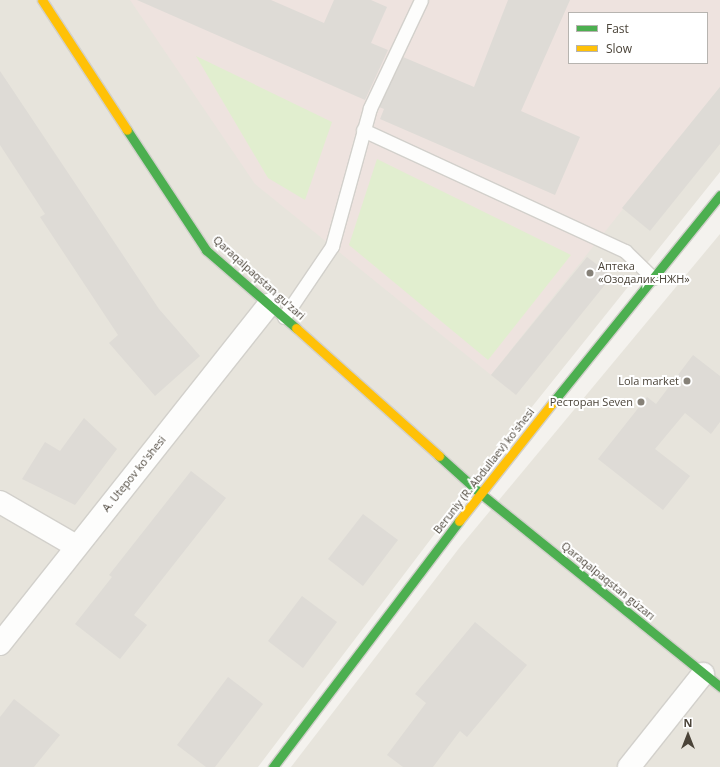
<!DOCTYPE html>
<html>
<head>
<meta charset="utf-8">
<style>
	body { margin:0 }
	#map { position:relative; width:720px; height:767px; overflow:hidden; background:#f4f2ee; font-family:"Open Sans",sans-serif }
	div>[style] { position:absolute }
	.residential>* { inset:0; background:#e7e4dc }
	.medical>* { inset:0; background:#eee3df }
	.green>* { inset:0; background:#e1eecf }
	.building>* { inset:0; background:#dedbd6 }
	.roads { filter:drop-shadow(1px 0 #d2d0cb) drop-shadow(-1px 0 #d2d0cb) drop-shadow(0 1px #d2d0cb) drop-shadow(0 -1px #d2d0cb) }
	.lane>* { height:13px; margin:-6.5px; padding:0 6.5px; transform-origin:6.5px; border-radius:6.5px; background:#fdfdfc }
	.street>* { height:22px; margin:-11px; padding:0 11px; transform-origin:11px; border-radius:11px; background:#fdfdfc }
	.fast>* { height:9px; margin:-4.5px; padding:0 4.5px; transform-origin:4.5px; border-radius:4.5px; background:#4caf50 }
	.slow>* { height:9px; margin:-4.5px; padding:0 4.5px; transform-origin:4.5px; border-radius:4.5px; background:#ffc107 }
	.dots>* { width:11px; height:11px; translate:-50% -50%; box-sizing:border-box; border:2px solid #fff; border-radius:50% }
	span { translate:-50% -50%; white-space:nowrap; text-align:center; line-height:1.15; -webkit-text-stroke:4px #fff; paint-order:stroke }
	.poi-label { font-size:11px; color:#4b4439 }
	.left { translate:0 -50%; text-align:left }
	.right { translate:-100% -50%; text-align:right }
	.street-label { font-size:11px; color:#4b4439 }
	.legend { position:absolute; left:568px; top:12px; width:140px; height:52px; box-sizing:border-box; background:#fff; border:1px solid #b7b4b0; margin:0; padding:5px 7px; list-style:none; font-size:12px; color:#4b4439 }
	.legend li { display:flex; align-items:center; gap:8px; height:20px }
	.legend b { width:20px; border:1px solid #b7b4b0 }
	.north { position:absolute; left:668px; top:715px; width:40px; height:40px; -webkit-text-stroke:3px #fff; paint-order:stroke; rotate:0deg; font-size:11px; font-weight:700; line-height:16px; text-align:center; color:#4b4439 }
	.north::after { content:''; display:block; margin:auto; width:14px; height:18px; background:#4b4439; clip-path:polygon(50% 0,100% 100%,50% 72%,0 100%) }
</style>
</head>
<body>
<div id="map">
	<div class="residential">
		<i style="clip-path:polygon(evenodd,0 0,720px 0,720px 172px,515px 428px,258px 767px,0 767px,0 0,569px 13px,707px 13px,707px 63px,569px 63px,569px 13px)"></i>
		<i style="clip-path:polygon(720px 234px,720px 767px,291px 767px,460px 547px)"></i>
	</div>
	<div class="medical">
		<i style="clip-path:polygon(evenodd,130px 0,720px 0,720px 87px,491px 375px,255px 184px,130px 0,569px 13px,707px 13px,707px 63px,569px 63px,569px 13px)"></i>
	</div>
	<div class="green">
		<i style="clip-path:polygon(196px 56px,332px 122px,305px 200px,268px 178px)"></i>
		<i style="clip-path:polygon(377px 159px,571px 255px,488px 360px,349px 245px)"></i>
	</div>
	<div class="building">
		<i style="clip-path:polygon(137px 0,271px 0,324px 23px,334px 0,371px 0,387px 7px,371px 43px,388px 50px,365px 100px)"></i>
		<i style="clip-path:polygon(508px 0,570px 0,521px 111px,580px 137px,555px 195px,380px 119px,384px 109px,379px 107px,403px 57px,474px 87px)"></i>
		<i style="clip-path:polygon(0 71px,159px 309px,200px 356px,155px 396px,109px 343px,118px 335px,40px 217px,45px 214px,0 145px)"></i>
		<i style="clip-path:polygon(720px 87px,720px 144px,650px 231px,622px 208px)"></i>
		<i style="clip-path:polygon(587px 257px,612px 276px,516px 395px,491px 375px)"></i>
		<i style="clip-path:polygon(693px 355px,720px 376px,720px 422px,711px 434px,685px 413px,655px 449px,690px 476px,663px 510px,598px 459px,647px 397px,656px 404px)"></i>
		<i style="clip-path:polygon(84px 418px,117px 449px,75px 505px,22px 479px,45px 442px,60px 451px)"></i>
		<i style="clip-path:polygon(191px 471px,226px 498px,134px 615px,147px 625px,120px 659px,75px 624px,112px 577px,109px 575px)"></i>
		<i style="clip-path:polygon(363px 514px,398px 540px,363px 586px,328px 559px)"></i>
		<i style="clip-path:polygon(302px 596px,337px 622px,303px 668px,268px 641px)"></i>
		<i style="clip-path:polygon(475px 622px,527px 665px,467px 737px,460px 731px,433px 767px,403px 767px,387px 755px,426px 703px,415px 694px)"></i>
		<i style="clip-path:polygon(228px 677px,263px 704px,215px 767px,206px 767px,177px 745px)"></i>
		<i style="clip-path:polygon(14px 699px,60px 735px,34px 767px,0 767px,0 717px)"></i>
	</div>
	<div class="roads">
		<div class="lane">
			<i style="left:363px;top:130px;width:289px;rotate:24.8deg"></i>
			<i style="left:625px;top:251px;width:39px;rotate:44deg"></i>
			<i style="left:284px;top:317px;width:86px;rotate:-55.9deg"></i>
			<i style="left:332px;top:246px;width:143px;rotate:-74.6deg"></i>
			<i style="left:370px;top:108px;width:119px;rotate:-64.7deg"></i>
		</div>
		<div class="street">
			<i style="left:0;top:502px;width:88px;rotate:30.1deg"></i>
			<i style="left:0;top:644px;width:433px;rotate:-51.6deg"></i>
			<i style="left:629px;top:767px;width:119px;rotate:-51.5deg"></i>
		</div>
		<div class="fast">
			<i style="left:127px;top:130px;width:144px;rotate:56.6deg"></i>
			<i style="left:206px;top:250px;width:119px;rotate:40.9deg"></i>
			<i style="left:553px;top:402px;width:266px;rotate:-51.1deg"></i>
			<i style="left:439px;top:456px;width:55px;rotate:42.1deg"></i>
			<i style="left:480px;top:493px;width:309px;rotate:38.9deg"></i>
			<i style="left:273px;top:767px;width:308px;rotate:-52.9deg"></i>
		</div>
		<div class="slow">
			<i style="left:42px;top:0;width:155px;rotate:56.8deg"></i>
			<i style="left:296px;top:328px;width:192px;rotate:41.8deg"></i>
			<i style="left:459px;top:521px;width:152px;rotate:-51.7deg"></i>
		</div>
	</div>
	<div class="dots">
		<i style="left:590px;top:273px;background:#868178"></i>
		<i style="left:687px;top:381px;background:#868178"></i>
		<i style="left:641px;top:402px;background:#868178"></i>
	</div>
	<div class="poi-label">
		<span class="left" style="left:598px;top:273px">Аптека<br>«Озодалик-НЖН»</span>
		<span class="right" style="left:679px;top:381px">Lola market</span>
		<span class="right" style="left:633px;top:402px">Ресторан Seven</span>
	</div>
	<div class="street-label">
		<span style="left:259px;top:278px;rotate:42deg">Qaraqalpaqstan gu'zari</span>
		<span style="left:484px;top:471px;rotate:-52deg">Beruniy (R. Abdullaev) ko'shesi</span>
		<span style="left:134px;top:474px;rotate:-51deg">A. Utepov ko'shesi</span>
		<span style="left:608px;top:581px;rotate:39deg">Qaraqalpaqstan gúzarı</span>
	</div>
	<ul class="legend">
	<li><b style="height:5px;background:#4caf50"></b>Fast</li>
	<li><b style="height:5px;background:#ffc107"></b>Slow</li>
	</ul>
	<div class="north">N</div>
</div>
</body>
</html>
